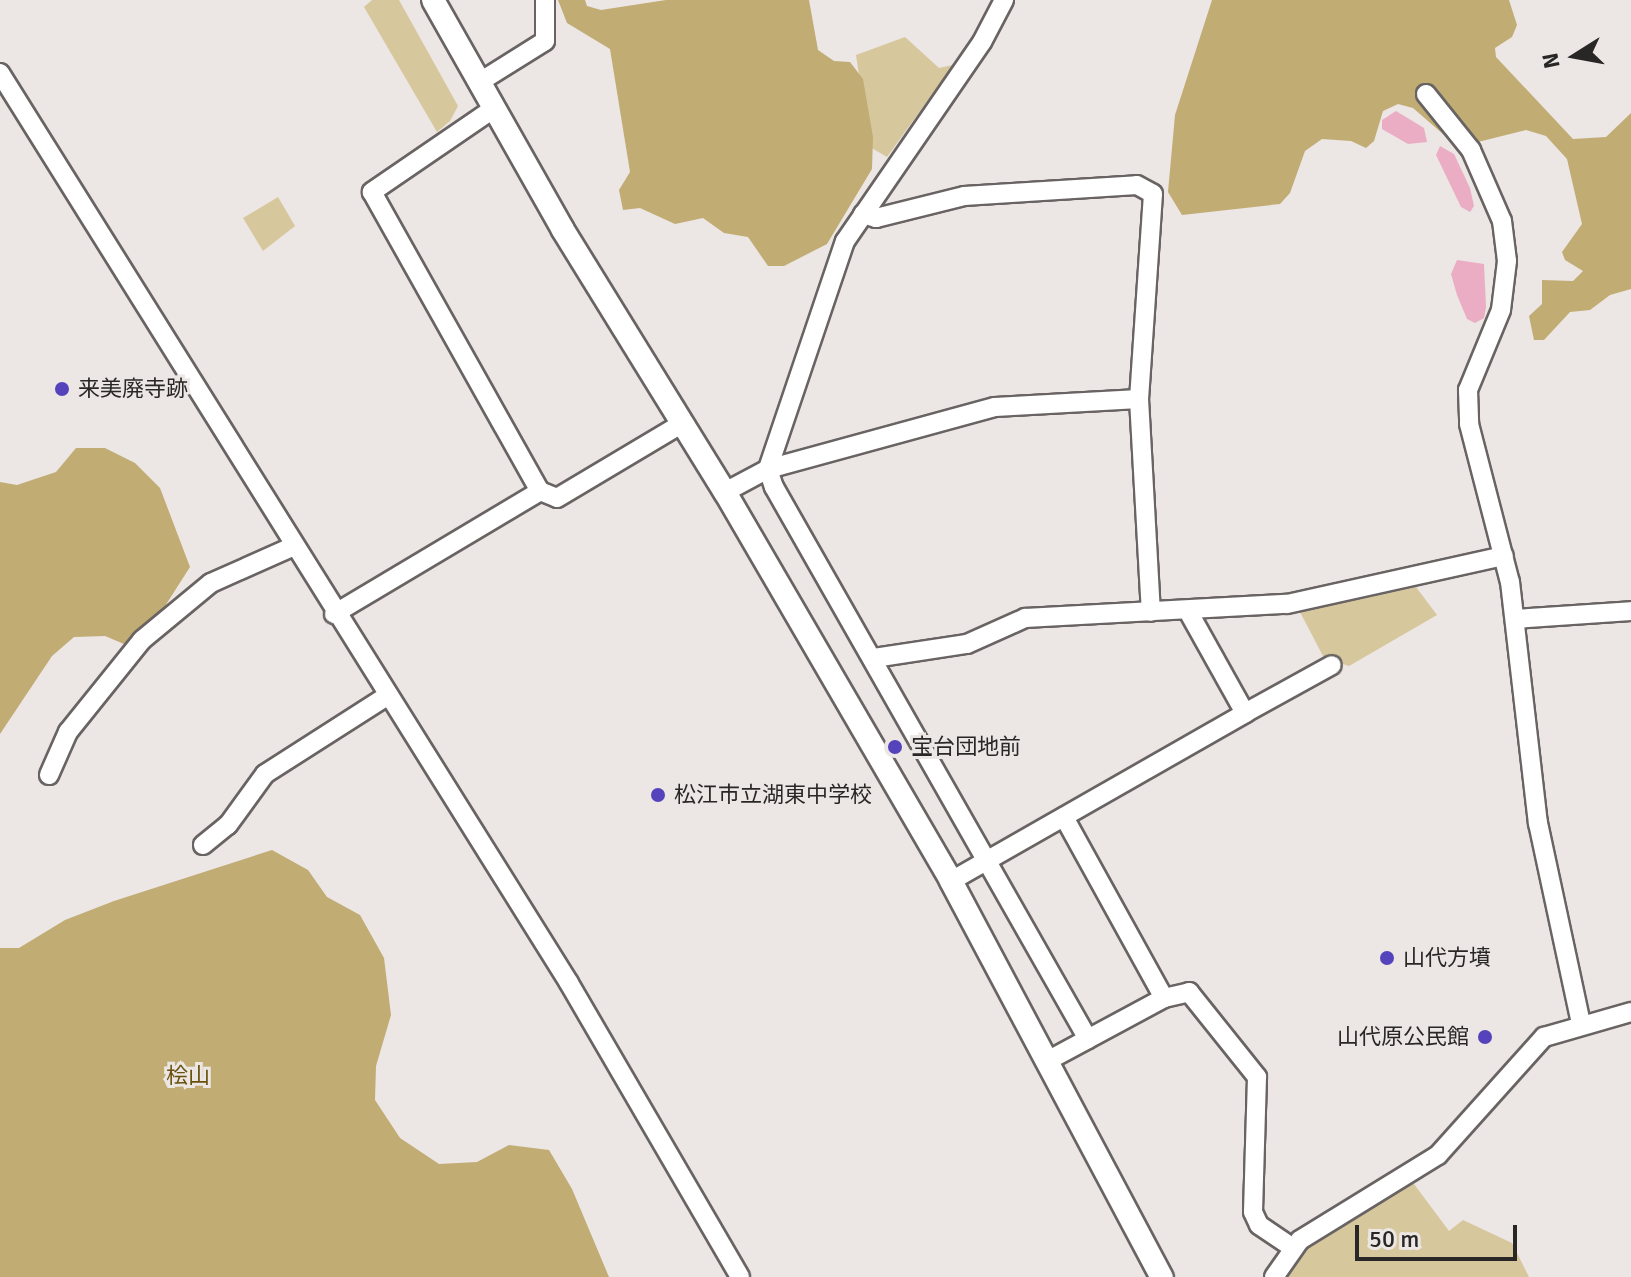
<!DOCTYPE html>
<html>
<head>
<meta charset="utf-8">
<style>
	body { margin:0 }
	#map { position:relative; width:1631px; height:1277px; overflow:hidden; background:#ece6e4; font-family:Signika,"Noto Sans JP",sans-serif }
	div>[style] { position:absolute }
	.green>* { inset:0; background:#d7c79d }
	.forest>* { inset:0; background:#c1ac74 }
	.water>* { inset:0; background:#ebadc4 }
	.roads { filter:drop-shadow(2px 0 #696463) drop-shadow(-2px 0 #696463) drop-shadow(0 2px #696463) drop-shadow(0 -2px #696463) }
	.minor>* { height:18px; margin:-9px; padding:0 9px; transform-origin:9px; border-radius:9px; background:#fff }
	.tertiary>* { height:22px; margin:-11px; padding:0 11px; transform-origin:11px; border-radius:11px; background:#fff }
	.dots>* { width:22px; height:22px; translate:-50% -50%; box-sizing:border-box; border:4px solid #ece6e4; border-radius:50% }
	span { translate:-50% -50%; white-space:nowrap; text-align:center; line-height:1.15; -webkit-text-stroke:6px #ece6e4; paint-order:stroke }
	.poi-label { font-size:22px; color:#292726 }
	.left { translate:0 -50%; text-align:left }
	.right { translate:-100% -50%; text-align:right }
	.park-label { font-size:22px; color:#67510b }
	.north { position:absolute; left:1535px; top:16px; width:80px; height:80px; -webkit-text-stroke:6px #ece6e4; paint-order:stroke; rotate:259deg; font-size:22px; font-weight:700; line-height:32px; text-align:center; color:#292726 }
	.north::after { content:''; display:block; margin:auto; width:28px; height:36px; background:#292726; clip-path:polygon(50% 0,100% 100%,50% 72%,0 100%) }
	.scale { position:absolute; left:1355px; top:1225px; width:162px; height:36px; box-sizing:border-box; border:4px solid #292726; border-top:0; padding-left:10px; font-size:24px; line-height:28px; white-space:nowrap; color:#292726; -webkit-text-stroke:6px #ece6e4; paint-order:stroke }
</style>
</head>
<body>
<div id="map">
	<div class="green">
		<i style="clip-path:polygon(372px 0,399px 0,458px 106px,450px 121px,437px 132px,364px 7px)"></i>
		<i style="clip-path:polygon(905px 37px,939px 68px,953px 65px,887px 157px,870px 147px,856px 55px)"></i>
		<i style="clip-path:polygon(278px 197px,295px 226px,263px 251px,243px 218px)"></i>
		<i style="clip-path:polygon(1416px 587px,1437px 615px,1349px 666px,1324px 658px,1300px 612px)"></i>
		<i style="clip-path:polygon(1411px 1180px,1449px 1231px,1463px 1220px,1512px 1243px,1529px 1277px,1281px 1277px,1299px 1247px)"></i>
	</div>
	<div class="forest">
		<i style="clip-path:polygon(558px 0,585px 0,587px 6px,601px 10px,666px 0,809px 0,818px 50px,834px 61px,850px 62px,863px 79px,873px 137px,872px 169px,827px 244px,784px 266px,768px 266px,748px 237px,724px 233px,703px 218px,675px 224px,640px 208px,623px 210px,619px 190px,630px 172px,610px 49px,567px 23px)"></i>
		<i style="clip-path:polygon(1212px 0,1509px 0,1517px 25px,1512px 37px,1495px 48px,1496px 57px,1573px 139px,1606px 137px,1631px 113px,1631px 289px,1610px 295px,1590px 310px,1570px 312px,1544px 340px,1534px 340px,1529px 316px,1542px 304px,1542px 280px,1573px 281px,1583px 271px,1565px 260px,1562px 252px,1582px 224px,1567px 159px,1546px 136px,1526px 130px,1458px 147px,1413px 108px,1398px 104px,1383px 111px,1374px 141px,1366px 148px,1351px 141px,1322px 139px,1305px 151px,1290px 193px,1280px 204px,1182px 215px,1168px 192px,1175px 115px)"></i>
		<i style="clip-path:polygon(76px 448px,105px 448px,135px 463px,160px 488px,190px 567px,151px 628px,124px 644px,105px 636px,74px 637px,52px 656px,0 734px,0 482px,17px 485px,56px 472px)"></i>
		<i style="clip-path:polygon(272px 850px,308px 870px,327px 897px,360px 915px,384px 958px,391px 1015px,376px 1066px,375px 1100px,400px 1138px,439px 1164px,477px 1162px,509px 1145px,549px 1150px,572px 1189px,609px 1277px,0 1277px,0 948px,19px 948px,65px 920px,114px 901px)"></i>
	</div>
	<div class="water">
		<i style="clip-path:polygon(1396px 111px,1424px 128px,1427px 142px,1408px 144px,1382px 129px,1382px 120px)"></i>
		<i style="clip-path:polygon(1440px 146px,1454px 154px,1470px 188px,1474px 206px,1470px 212px,1461px 207px,1436px 155px)"></i>
		<i style="clip-path:polygon(1457px 260px,1484px 264px,1486px 307px,1484px 318px,1475px 323px,1467px 319px,1457px 295px,1451px 274px)"></i>
	</div>
	<div class="roads">
		<div class="minor">
			<i style="left:1004px;top:0;width:47px;rotate:117.6deg"></i>
			<i style="left:982px;top:42px;width:242px;rotate:124.5deg"></i>
			<i style="left:845px;top:241px;width:241px;rotate:108.7deg"></i>
			<i style="left:768px;top:469px;width:19px;rotate:72deg"></i>
			<i style="left:774px;top:487px;width:635px;rotate:60.37deg"></i>
			<i style="left:1088px;top:1039px;width:44px;rotate:151.7deg"></i>
			<i style="left:0;top:73px;width:1073px;rotate:57.98deg"></i>
			<i style="left:569px;top:983px;width:340px;rotate:59.8deg"></i>
			<i style="left:478px;top:83px;width:79px;rotate:-32.1deg"></i>
			<i style="left:545px;top:41px;width:41px;rotate:-90deg"></i>
			<i style="left:1426px;top:94px;width:72px;rotate:51.2deg"></i>
			<i style="left:1471px;top:150px;width:77px;rotate:66.4deg"></i>
			<i style="left:1502px;top:221px;width:40px;rotate:82.9deg"></i>
			<i style="left:1507px;top:261px;width:49px;rotate:97deg"></i>
			<i style="left:1501px;top:310px;width:87px;rotate:112.4deg"></i>
			<i style="left:1468px;top:390px;width:34px;rotate:88deg"></i>
			<i style="left:1469px;top:424px;width:163px;rotate:75.5deg"></i>
			<i style="left:1510px;top:582px;width:243px;rotate:83.4deg"></i>
			<i style="left:1538px;top:823px;width:206px;rotate:77.9deg"></i>
			<i style="left:493px;top:109px;width:147px;rotate:145.6deg"></i>
			<i style="left:372px;top:192px;width:343px;rotate:60.7deg"></i>
			<i style="left:540px;top:491px;width:18px;rotate:22deg"></i>
			<i style="left:557px;top:498px;width:147px;rotate:-30.8deg"></i>
			<i style="left:863px;top:214px;width:14px;rotate:17deg"></i>
			<i style="left:876px;top:218px;width:91px;rotate:-14deg"></i>
			<i style="left:964px;top:196px;width:173px;rotate:-3.6deg"></i>
			<i style="left:1137px;top:185px;width:18px;rotate:29deg"></i>
			<i style="left:1153px;top:194px;width:205px;rotate:93.9deg"></i>
			<i style="left:1139px;top:399px;width:213px;rotate:86.8deg"></i>
			<i style="left:725px;top:492px;width:49px;rotate:-28.1deg"></i>
			<i style="left:768px;top:469px;width:235px;rotate:-15.3deg"></i>
			<i style="left:995px;top:407px;width:144px;rotate:-3.2deg"></i>
			<i style="left:334px;top:614px;width:240px;rotate:-30.8deg"></i>
			<i style="left:1515px;top:619px;width:116px;rotate:-3.9deg"></i>
			<i style="left:874px;top:658px;width:94px;rotate:-8.6deg"></i>
			<i style="left:967px;top:644px;width:64px;rotate:-24.1deg"></i>
			<i style="left:1025px;top:618px;width:262px;rotate:-3.1deg"></i>
			<i style="left:1287px;top:604px;width:222px;rotate:-12.5deg"></i>
			<i style="left:1245px;top:713px;width:99px;rotate:-28.9deg"></i>
			<i style="left:49px;top:775px;width:47px;rotate:-66.2deg"></i>
			<i style="left:68px;top:732px;width:118px;rotate:-51.2deg"></i>
			<i style="left:142px;top:640px;width:89px;rotate:-39.6deg"></i>
			<i style="left:211px;top:583px;width:91px;rotate:-24deg"></i>
			<i style="left:1064px;top:817px;width:207px;rotate:61.1deg"></i>
			<i style="left:1164px;top:998px;width:86px;rotate:151.7deg"></i>
			<i style="left:203px;top:845px;width:32px;rotate:-39deg"></i>
			<i style="left:228px;top:825px;width:63px;rotate:-54deg"></i>
			<i style="left:265px;top:774px;width:145px;rotate:-32.6deg"></i>
			<i style="left:951px;top:881px;width:339px;rotate:-29.7deg"></i>
			<i style="left:1245px;top:713px;width:115px;rotate:-119.2deg"></i>
			<i style="left:1164px;top:998px;width:26px;rotate:-13deg"></i>
			<i style="left:1189px;top:992px;width:109px;rotate:51.3deg"></i>
			<i style="left:1257px;top:1077px;width:135px;rotate:91.7deg"></i>
			<i style="left:1253px;top:1212px;width:14px;rotate:65deg"></i>
			<i style="left:1259px;top:1225px;width:40px;rotate:34deg"></i>
			<i style="left:1274px;top:1277px;width:45px;rotate:-54.9deg"></i>
			<i style="left:1300px;top:1240px;width:162px;rotate:-31.6deg"></i>
			<i style="left:1438px;top:1155px;width:159px;rotate:-48.1deg"></i>
			<i style="left:1544px;top:1037px;width:91px;rotate:-16deg"></i>
		</div>
		<div class="tertiary">
			<i style="left:433px;top:0;width:264px;rotate:60.5deg"></i>
			<i style="left:563px;top:230px;width:308px;rotate:58.3deg"></i>
			<i style="left:725px;top:492px;width:450px;rotate:59.8deg"></i>
			<i style="left:951px;top:881px;width:449px;rotate:62deg"></i>
		</div>
	</div>
	<div class="dots">
		<i style="left:62px;top:389px;background:#5443bb"></i>
		<i style="left:895px;top:747px;background:#5443bb"></i>
		<i style="left:658px;top:795px;background:#5443bb"></i>
		<i style="left:1387px;top:958px;background:#5443bb"></i>
		<i style="left:1485px;top:1037px;background:#5443bb"></i>
	</div>
	<div class="poi-label">
		<span class="left" style="left:78px;top:389px">来美廃寺跡</span>
		<span class="left" style="left:911px;top:747px">宝台団地前</span>
		<span class="left" style="left:674px;top:795px">松江市立湖東中学校</span>
		<span class="left" style="left:1403px;top:958px">山代方墳</span>
		<span class="right" style="left:1469px;top:1037px">山代原公民館</span>
	</div>
	<div class="park-label">
		<span style="left:188px;top:1076px">桧山</span>
	</div>
	<div class="north">N</div>
	<div class="scale">50 m</div>
</div>
</body>
</html>
